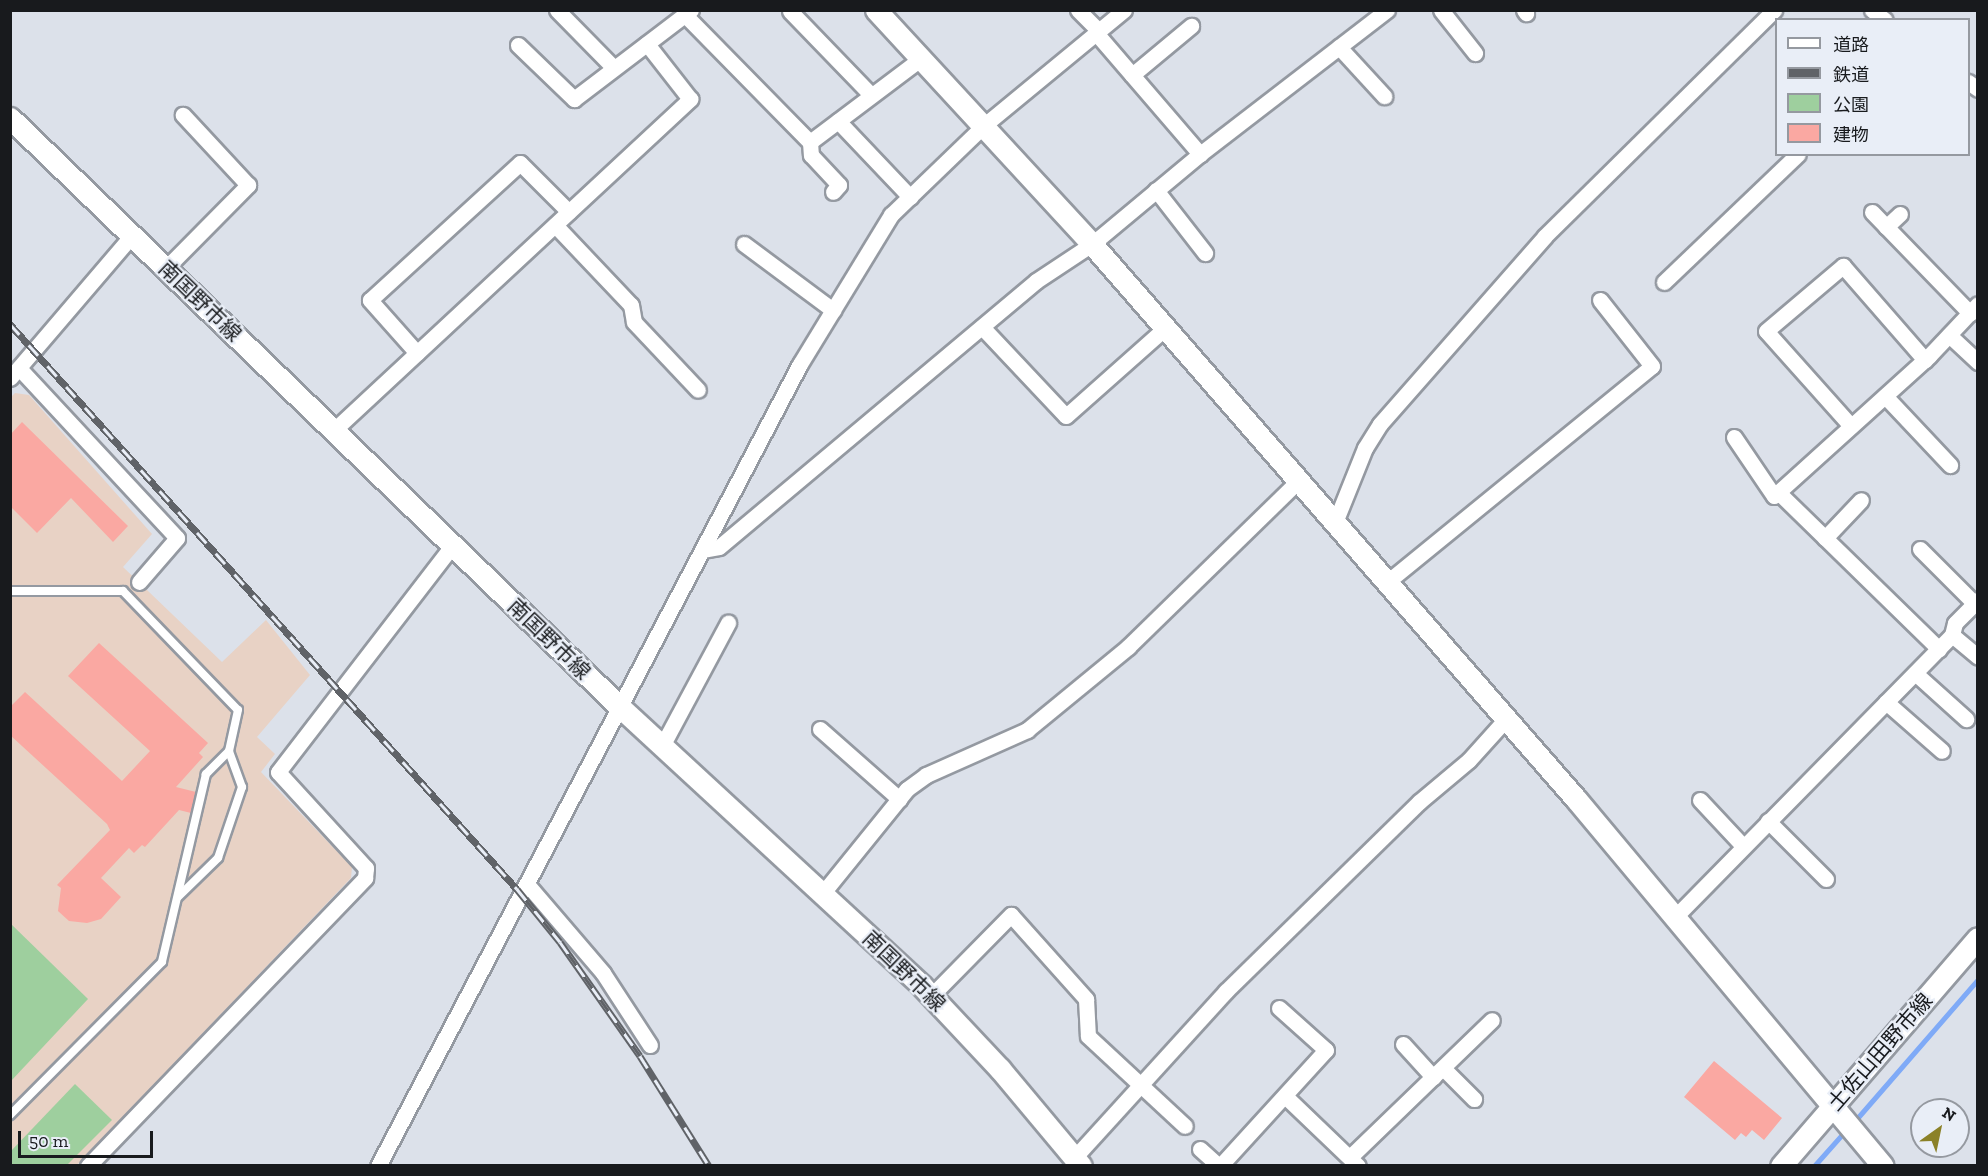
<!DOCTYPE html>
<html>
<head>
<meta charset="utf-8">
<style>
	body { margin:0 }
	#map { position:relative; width:1988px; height:1176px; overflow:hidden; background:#dce1ea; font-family:"Zilla Slab","Noto Sans JP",serif }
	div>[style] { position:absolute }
	.education>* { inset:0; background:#e8d2c5 }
	.green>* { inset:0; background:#9ecf9e }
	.stream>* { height:5px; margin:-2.5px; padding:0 2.5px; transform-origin:2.5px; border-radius:2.5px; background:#7faaf7 }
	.building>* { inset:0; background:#faa8a2 }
	.roads { filter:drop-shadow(2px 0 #9499a1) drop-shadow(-2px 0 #9499a1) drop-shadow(0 2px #9499a1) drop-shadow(0 -2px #9499a1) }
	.lane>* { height:8px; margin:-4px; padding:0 4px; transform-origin:4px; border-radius:4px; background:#fff }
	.street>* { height:15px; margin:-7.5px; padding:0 7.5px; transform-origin:7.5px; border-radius:7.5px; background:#fff }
	.secondary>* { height:21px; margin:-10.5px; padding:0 10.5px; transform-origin:10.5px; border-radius:10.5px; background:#fff }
	.rail>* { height:7px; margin-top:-3.5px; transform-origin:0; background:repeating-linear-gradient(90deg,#e9eef7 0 14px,#606368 0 28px); box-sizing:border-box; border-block:2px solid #606368 }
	span { translate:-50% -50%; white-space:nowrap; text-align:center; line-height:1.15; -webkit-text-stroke:4.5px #e9eef7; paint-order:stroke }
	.street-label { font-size:21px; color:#181a1d }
	.frame { position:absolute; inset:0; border:12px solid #181a1d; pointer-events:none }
	.legend { position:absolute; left:1775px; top:18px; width:195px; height:138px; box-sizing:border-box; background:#e9eef7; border:2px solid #9599a0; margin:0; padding:8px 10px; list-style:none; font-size:18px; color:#181a1d }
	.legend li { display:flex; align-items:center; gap:12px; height:30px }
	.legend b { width:30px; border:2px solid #9599a0 }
	.north { position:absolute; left:1910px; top:1098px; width:60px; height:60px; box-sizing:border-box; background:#e9eef7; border:2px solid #9599a0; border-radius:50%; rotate:33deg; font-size:16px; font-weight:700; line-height:24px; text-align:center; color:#181a1d }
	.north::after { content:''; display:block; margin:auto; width:21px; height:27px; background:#8b8128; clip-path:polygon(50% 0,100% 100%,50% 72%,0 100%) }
	.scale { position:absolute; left:18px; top:1131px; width:135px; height:27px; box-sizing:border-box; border:3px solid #181a1d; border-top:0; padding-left:8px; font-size:18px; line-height:21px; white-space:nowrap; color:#181a1d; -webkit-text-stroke:4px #e9eef7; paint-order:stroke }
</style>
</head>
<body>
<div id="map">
	<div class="education">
		<i style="clip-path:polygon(15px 393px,29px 395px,152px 534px,123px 567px,222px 662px,266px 620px,310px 675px,257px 737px,275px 754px,261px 772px,352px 867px,351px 878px,77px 1165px,11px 1166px,10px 398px)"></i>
	</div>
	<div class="green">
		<i style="clip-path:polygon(10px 923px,88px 999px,11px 1081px,10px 1081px)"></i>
		<i style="clip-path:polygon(75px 1084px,112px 1120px,67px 1165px,11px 1165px,11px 1151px)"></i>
	</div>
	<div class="stream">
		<i style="left:1853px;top:1123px;width:191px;rotate:-49deg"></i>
		<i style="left:1814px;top:1166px;width:48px;rotate:-48.4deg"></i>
	</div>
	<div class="building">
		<i style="clip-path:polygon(22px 422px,128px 526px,113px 542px,71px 498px,37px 533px,10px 506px,10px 435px)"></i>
		<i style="clip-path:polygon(99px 643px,208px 743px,199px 753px,203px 757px,176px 787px,196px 792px,191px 813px,179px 810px,145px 847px,142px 845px,134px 853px,129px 848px,101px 878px,121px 897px,101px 919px,87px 923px,69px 921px,58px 911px,61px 888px,57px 885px,110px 830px,107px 824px,10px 735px,10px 707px,25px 692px,122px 781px,150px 751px,68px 676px)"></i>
		<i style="clip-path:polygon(1714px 1061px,1782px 1118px,1764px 1140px,1752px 1130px,1746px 1137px,1741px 1133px,1735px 1140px,1684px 1097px)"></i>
	</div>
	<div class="roads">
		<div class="lane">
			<i style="left:10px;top:591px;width:113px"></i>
			<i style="left:123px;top:591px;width:165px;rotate:46deg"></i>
			<i style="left:238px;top:710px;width:42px;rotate:102.4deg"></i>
			<i style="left:229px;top:751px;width:33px;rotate:135deg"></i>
			<i style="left:206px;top:774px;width:193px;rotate:103.2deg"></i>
			<i style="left:162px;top:962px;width:216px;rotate:134.8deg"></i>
			<i style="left:178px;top:897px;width:56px;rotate:-44.3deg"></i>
			<i style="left:218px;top:858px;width:75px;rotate:-71.3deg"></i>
			<i style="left:242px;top:787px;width:38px;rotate:-110deg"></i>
		</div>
		<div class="street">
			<i style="left:557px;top:10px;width:81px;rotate:45.5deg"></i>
			<i style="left:1078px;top:10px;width:30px;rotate:45deg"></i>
			<i style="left:1441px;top:10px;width:55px;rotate:51.7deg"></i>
			<i style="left:1524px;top:10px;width:4px;rotate:56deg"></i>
			<i style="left:1872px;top:10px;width:16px;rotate:38deg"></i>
			<i style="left:790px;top:11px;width:117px;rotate:46deg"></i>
			<i style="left:685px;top:15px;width:178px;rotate:45.5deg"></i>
			<i style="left:810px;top:142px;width:138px;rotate:-37deg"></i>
			<i style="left:1096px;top:33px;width:160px;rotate:49.3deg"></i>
			<i style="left:518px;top:45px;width:78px;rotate:44deg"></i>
			<i style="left:574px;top:99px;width:147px;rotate:-37.3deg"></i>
			<i style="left:1339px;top:47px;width:67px;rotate:47.4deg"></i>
			<i style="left:1132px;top:75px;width:77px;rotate:-39.7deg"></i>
			<i style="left:1968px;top:82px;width:12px;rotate:35deg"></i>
			<i style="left:838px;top:121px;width:105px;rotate:46.5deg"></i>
			<i style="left:810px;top:142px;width:13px;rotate:86deg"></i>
			<i style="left:811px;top:155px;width:41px;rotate:47deg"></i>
			<i style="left:839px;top:185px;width:9px;rotate:131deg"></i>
			<i style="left:1156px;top:190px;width:80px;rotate:52.1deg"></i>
			<i style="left:1872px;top:212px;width:141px;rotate:45.9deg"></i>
			<i style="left:555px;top:225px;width:110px;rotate:46.5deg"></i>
			<i style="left:631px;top:305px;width:17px;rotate:80deg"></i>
			<i style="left:634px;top:322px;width:93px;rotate:46.7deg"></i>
			<i style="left:1886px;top:227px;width:19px;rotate:-43deg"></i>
			<i style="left:744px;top:244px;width:111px;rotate:36.6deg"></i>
			<i style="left:166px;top:268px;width:117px;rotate:-45.3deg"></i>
			<i style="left:248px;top:185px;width:96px;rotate:-132.9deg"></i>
			<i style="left:1664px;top:282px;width:185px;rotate:-43.7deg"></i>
			<i style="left:982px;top:327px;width:122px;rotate:46.7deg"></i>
			<i style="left:1066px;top:416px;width:132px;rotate:-41.6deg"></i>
			<i style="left:1949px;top:335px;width:40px;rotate:43deg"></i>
			<i style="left:417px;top:353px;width:71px;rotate:-131.6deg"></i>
			<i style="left:370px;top:300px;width:203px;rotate:-42.4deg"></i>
			<i style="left:520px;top:163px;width:69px;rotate:45deg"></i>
			<i style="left:19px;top:368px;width:232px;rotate:47.1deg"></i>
			<i style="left:177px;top:538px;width:58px;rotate:130.8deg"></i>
			<i style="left:10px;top:378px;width:188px;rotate:-49.5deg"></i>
			<i style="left:1885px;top:396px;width:95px;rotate:46.7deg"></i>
			<i style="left:1851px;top:426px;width:127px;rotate:-131.8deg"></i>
			<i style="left:1766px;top:331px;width:101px;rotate:-40.2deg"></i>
			<i style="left:1843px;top:266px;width:125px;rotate:48.9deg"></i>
			<i style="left:333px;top:431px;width:488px;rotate:-42.9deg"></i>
			<i style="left:690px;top:99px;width:70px;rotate:-128deg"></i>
			<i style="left:1734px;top:437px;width:71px;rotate:55.9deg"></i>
			<i style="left:1774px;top:496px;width:209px;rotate:-42.1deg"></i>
			<i style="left:1929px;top:356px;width:71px;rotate:-46.7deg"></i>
			<i style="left:1778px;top:492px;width:225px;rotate:44.3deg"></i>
			<i style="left:1334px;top:525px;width:83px;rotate:-68.1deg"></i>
			<i style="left:1365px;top:448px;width:28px;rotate:-58deg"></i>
			<i style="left:1380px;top:424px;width:250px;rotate:-48.7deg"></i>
			<i style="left:1545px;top:236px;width:322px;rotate:-44.6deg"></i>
			<i style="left:1825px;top:538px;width:52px;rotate:-46.5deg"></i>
			<i style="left:1920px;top:549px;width:76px;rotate:45deg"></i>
			<i style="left:702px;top:550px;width:17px;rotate:-10deg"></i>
			<i style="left:719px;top:547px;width:414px;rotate:-40deg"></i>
			<i style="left:1036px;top:281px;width:67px;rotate:-33.5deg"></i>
			<i style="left:1092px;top:244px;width:141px;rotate:-39.8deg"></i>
			<i style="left:1200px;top:154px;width:236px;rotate:-37.6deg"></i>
			<i style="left:1386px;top:583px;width:343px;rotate:-39.2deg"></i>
			<i style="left:1652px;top:366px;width:84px;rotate:-128.2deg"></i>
			<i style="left:1952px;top:635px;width:12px;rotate:-76deg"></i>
			<i style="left:1955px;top:623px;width:33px;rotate:-45deg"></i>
			<i style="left:1915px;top:673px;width:69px;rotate:42deg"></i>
			<i style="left:1886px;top:702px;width:74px;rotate:41.2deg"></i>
			<i style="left:820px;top:729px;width:106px;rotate:41.5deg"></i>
			<i style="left:662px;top:746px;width:140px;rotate:-61.8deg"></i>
			<i style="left:1700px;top:800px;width:63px;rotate:46.9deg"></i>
			<i style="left:1768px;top:821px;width:82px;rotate:45deg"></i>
			<i style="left:527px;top:884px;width:117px;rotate:49.5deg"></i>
			<i style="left:603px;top:973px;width:86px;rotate:56.9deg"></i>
			<i style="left:822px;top:894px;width:135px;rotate:-51deg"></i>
			<i style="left:907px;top:789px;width:24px;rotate:-36deg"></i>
			<i style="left:926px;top:775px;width:111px;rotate:-24deg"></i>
			<i style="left:1027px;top:730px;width:131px;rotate:-39.4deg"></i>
			<i style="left:1128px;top:647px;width:236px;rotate:-44.3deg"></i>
			<i style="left:1674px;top:918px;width:397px;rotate:-45.5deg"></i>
			<i style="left:1952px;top:635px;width:34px;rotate:40deg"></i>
			<i style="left:931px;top:996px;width:114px;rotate:-45.4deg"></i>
			<i style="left:1011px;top:915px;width:113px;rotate:48.2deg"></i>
			<i style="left:1086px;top:999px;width:37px;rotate:87deg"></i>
			<i style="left:1088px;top:1036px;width:132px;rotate:42.9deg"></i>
			<i style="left:1403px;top:1044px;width:45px;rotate:47.7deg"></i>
			<i style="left:1443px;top:1068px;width:44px;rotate:45deg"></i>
			<i style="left:1285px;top:1096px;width:101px;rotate:43.8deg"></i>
			<i style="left:1200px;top:1149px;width:25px;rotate:42deg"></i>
			<i style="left:1075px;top:1157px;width:224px;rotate:-47.7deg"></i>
			<i style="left:1226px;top:991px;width:270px;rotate:-44.4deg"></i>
			<i style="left:1419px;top:802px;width:65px;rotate:-40deg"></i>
			<i style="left:1469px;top:760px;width:54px;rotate:-48deg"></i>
			<i style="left:1350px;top:1157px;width:197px;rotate:-44deg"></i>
			<i style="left:88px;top:1166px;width:400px;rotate:-46.1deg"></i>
			<i style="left:365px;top:878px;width:10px;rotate:-84deg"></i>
			<i style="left:366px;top:868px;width:130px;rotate:-132.5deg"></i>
			<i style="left:278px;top:772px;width:285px;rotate:-52.4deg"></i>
			<i style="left:378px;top:1166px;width:906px;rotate:-62.25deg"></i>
			<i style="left:800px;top:364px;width:175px;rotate:-58.6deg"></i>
			<i style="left:891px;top:215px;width:127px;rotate:-44deg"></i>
			<i style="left:982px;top:127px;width:184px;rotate:-39.5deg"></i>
			<i style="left:1220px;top:1166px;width:157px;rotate:-47.6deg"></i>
			<i style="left:1326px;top:1050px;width:63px;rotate:-138.2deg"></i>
		</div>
		<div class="secondary">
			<i style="left:876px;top:10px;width:318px;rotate:47.3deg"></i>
			<i style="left:1092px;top:244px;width:736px;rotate:48.91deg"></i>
			<i style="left:1576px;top:799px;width:478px;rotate:50.1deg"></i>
			<i style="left:10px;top:118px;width:848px;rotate:44deg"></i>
			<i style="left:620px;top:707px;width:411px;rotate:42.7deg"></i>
			<i style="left:922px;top:986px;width:114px;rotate:46.8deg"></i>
			<i style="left:1000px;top:1069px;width:126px;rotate:50.1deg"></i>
			<i style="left:1781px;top:1166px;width:301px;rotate:-49.2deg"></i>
		</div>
	</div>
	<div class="rail">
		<i style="left:10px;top:324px;width:759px;rotate:48.1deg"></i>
		<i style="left:517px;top:889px;width:68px;rotate:50.9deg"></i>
		<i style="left:560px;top:942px;width:139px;rotate:54.9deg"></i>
		<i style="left:640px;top:1056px;width:130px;rotate:57.9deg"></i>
	</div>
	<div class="street-label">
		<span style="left:200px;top:301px;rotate:44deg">南国野市線</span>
		<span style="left:549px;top:639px;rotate:44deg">南国野市線</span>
		<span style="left:904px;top:971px;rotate:44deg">南国野市線</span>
		<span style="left:1880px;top:1052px;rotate:-49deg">土佐山田野市線</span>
	</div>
	<div class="frame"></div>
	<ul class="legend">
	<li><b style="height:8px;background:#fff"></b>道路</li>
	<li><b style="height:8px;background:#606368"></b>鉄道</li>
	<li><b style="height:16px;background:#9ecf9e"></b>公園</li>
	<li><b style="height:16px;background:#faa8a2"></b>建物</li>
	</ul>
	<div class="north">N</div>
	<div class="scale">50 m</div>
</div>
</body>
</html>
